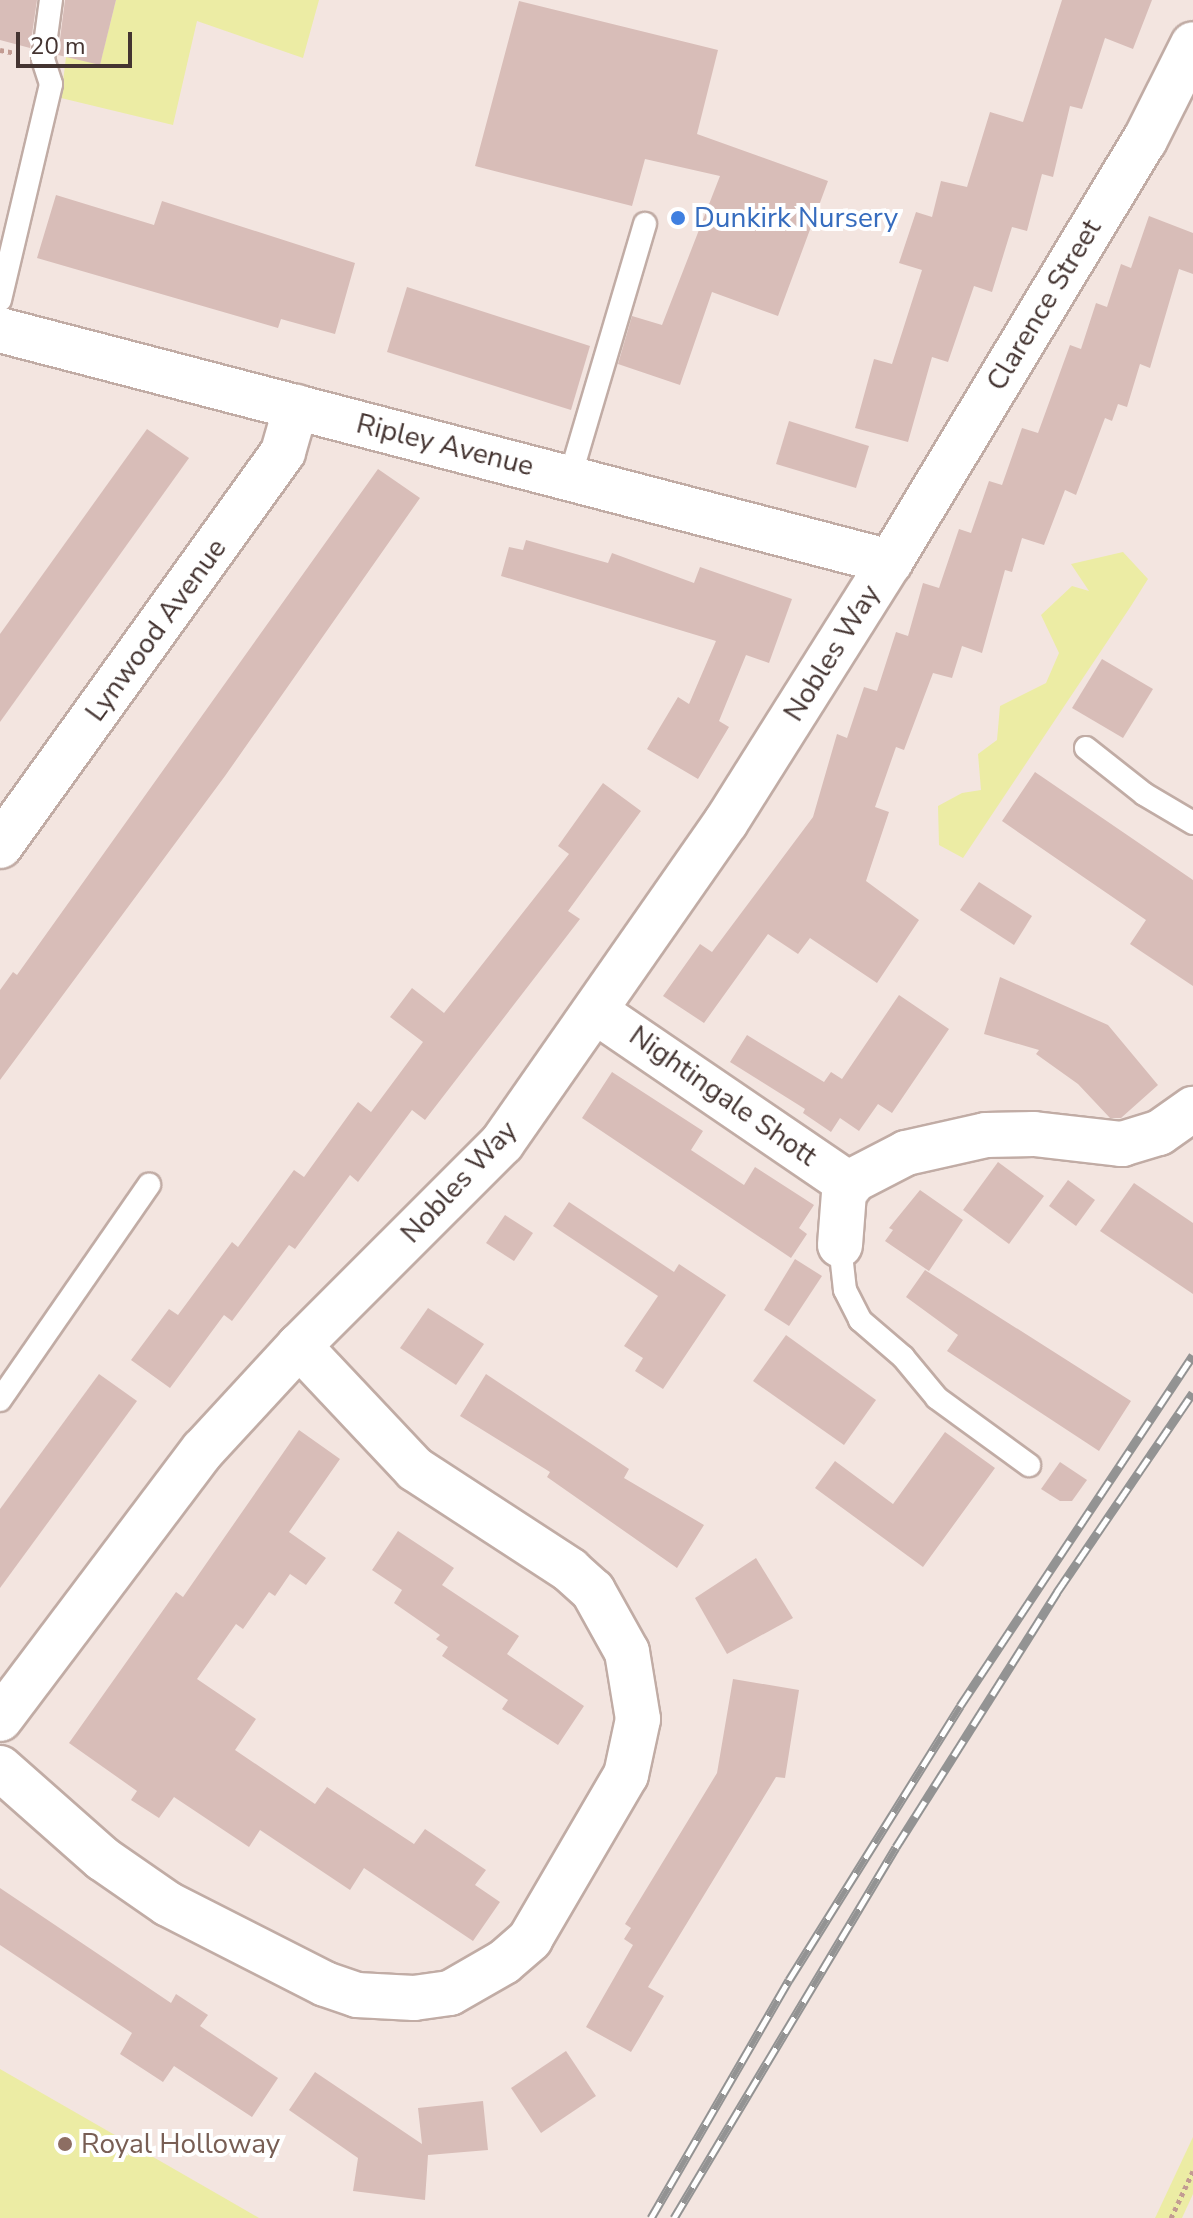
<!DOCTYPE html>
<html>
<head>
<meta charset="utf-8">
<style>
	body { margin:0 }
	#map { position:relative; width:1193px; height:2218px; overflow:hidden; background:#f3e5e0; font-family:"Nunito Sans",sans-serif }
	div>[style] { position:absolute }
	.green>* { inset:0; background:#ececa4 }
	.building>* { inset:0; background:#d8bdb8 }
	.path>* { height:5px; margin-top:-2.5px; transform-origin:0; background:repeating-linear-gradient(90deg,#c29b92 0 4px,transparent 0 8px) }
	.roads { filter:drop-shadow(2px 0 #c1aca5) drop-shadow(-2px 0 #c1aca5) drop-shadow(0 2px #c1aca5) drop-shadow(0 -2px #c1aca5) }
	.service>* { height:22px; margin:-11px; padding:0 11px; transform-origin:11px; border-radius:11px; background:#fff }
	.minor>* { height:44px; margin:-22px; padding:0 22px; transform-origin:22px; border-radius:22px; background:#fff }
	.rail>* { height:9px; margin-top:-4.5px; transform-origin:0; background:repeating-linear-gradient(90deg,#fff 0 18px,#939393 0 36px); box-sizing:border-box; border-block:2px solid #939393 }
	.dots>* { width:22px; height:22px; translate:-50% -50%; box-sizing:border-box; border:4px solid #fff; border-radius:50% }
	span { translate:-50% -50%; white-space:nowrap; text-align:center; line-height:1.15; -webkit-text-stroke:8px #fff; paint-order:stroke }
	.shop-label { font-size:28px; color:#366cbe }
	.left { translate:0 -50%; text-align:left }
	.street-label { font-size:28px; color:#443431 }
	.education-label { font-size:28px; color:#785e54 }
	.scale { position:absolute; left:16px; top:32px; width:116px; height:36px; box-sizing:border-box; border:4px solid #443431; border-top:0; padding-left:10px; font-size:24px; line-height:28px; white-space:nowrap; color:#443431; -webkit-text-stroke:6px #fff; paint-order:stroke }
</style>
</head>
<body>
<div id="map">
	<div class="green">
		<i style="clip-path:polygon(116px 0,319px 0,303px 58px,197px 21px,173px 125px,61px 98px,66px 57px,100px 64px)"></i>
		<i style="clip-path:polygon(1123px 552px,1148px 579px,1131px 606px,963px 858px,939px 845px,938px 806px,962px 793px,981px 790px,978px 754px,997px 740px,1000px 706px,1046px 683px,1059px 653px,1041px 615px,1072px 586px,1089px 591px,1071px 564px)"></i>
		<i style="clip-path:polygon(0 2069px,221px 2196px,259px 2218px,0 2218px)"></i>
		<i style="clip-path:polygon(1193px 2137px,1193px 2194px,1182px 2218px,1155px 2218px)"></i>
	</div>
	<div class="building">
		<i style="clip-path:polygon(0 0,37px 0,30px 48px,0 40px)"></i>
		<i style="clip-path:polygon(65px 0,116px 0,100px 65px,58px 55px)"></i>
		<i style="clip-path:polygon(1062px 0,1152px 0,1133px 49px,1105px 38px,1082px 109px,1070px 106px,1053px 177px,1042px 174px,1027px 231px,1012px 227px,992px 292px,974px 286px,948px 362px,932px 357px,908px 442px,855px 428px,874px 359px,892px 364px,922px 270px,899px 263px,916px 212px,932px 217px,941px 181px,967px 187px,990px 112px,1023px 122px)"></i>
		<i style="clip-path:polygon(519px 1px,718px 50px,697px 134px,828px 181px,778px 316px,712px 292px,680px 385px,618px 364px,632px 316px,662px 325px,720px 176px,645px 159px,632px 206px,475px 166px)"></i>
		<i style="clip-path:polygon(56px 195px,154px 225px,162px 201px,355px 263px,335px 334px,281px 319px,278px 328px,37px 258px)"></i>
		<i style="clip-path:polygon(1149px 216px,1193px 233px,1193px 274px,1179px 269px,1150px 368px,1140px 364px,1127px 407px,1118px 404px,1112px 421px,1105px 418px,1076px 495px,1065px 490px,1044px 545px,1022px 538px,1012px 572px,1005px 570px,982px 653px,962px 646px,952px 678px,933px 673px,904px 750px,896px 747px,875px 807px,889px 812px,866px 881px,919px 920px,877px 983px,810px 938px,798px 954px,768px 934px,704px 1023px,663px 996px,700px 944px,712px 952px,813px 817px,837px 734px,847px 738px,864px 687px,877px 691px,896px 632px,908px 636px,923px 583px,939px 588px,959px 529px,971px 533px,989px 481px,1002px 485px,1022px 428px,1038px 433px,1070px 345px,1081px 349px,1096px 303px,1107px 307px,1121px 264px,1131px 268px)"></i>
		<i style="clip-path:polygon(407px 287px,590px 346px,571px 410px,387px 352px)"></i>
		<i style="clip-path:polygon(789px 421px,869px 446px,856px 488px,776px 464px)"></i>
		<i style="clip-path:polygon(147px 429px,189px 458px,0 722px,0 634px)"></i>
		<i style="clip-path:polygon(378px 469px,420px 498px,225px 776px,0 1080px,0 990px,13px 972px,17px 975px)"></i>
		<i style="clip-path:polygon(526px 540px,608px 563px,612px 553px,694px 583px,700px 567px,792px 599px,769px 663px,746px 655px,719px 721px,729px 727px,698px 779px,647px 749px,678px 697px,689px 704px,716px 641px,501px 576px,509px 547px,523px 550px)"></i>
		<i style="clip-path:polygon(1102px 659px,1153px 689px,1123px 738px,1072px 708px)"></i>
		<i style="clip-path:polygon(1035px 772px,1193px 880px,1193px 986px,1130px 944px,1146px 920px,1002px 821px)"></i>
		<i style="clip-path:polygon(603px 783px,641px 811px,568px 911px,580px 919px,425px 1120px,412px 1110px,358px 1182px,350px 1175px,295px 1249px,289px 1245px,232px 1321px,224px 1315px,170px 1388px,131px 1360px,169px 1309px,178px 1315px,232px 1242px,238px 1247px,294px 1170px,304px 1177px,358px 1102px,371px 1112px,423px 1042px,390px 1017px,412px 988px,444px 1013px,569px 854px,558px 846px)"></i>
		<i style="clip-path:polygon(979px 882px,1032px 916px,1014px 945px,960px 910px)"></i>
		<i style="clip-path:polygon(1000px 977px,1108px 1025px,1158px 1085px,1121px 1118px,1110px 1118px,1078px 1084px,1036px 1054px,1039px 1050px,984px 1034px)"></i>
		<i style="clip-path:polygon(899px 995px,949px 1029px,892px 1113px,878px 1104px,859px 1131px,840px 1118px,831px 1132px,803px 1113px,805px 1109px,730px 1062px,747px 1035px,824px 1082px,831px 1072px,842px 1079px)"></i>
		<i style="clip-path:polygon(612px 1072px,703px 1131px,691px 1150px,744px 1185px,755px 1167px,814px 1205px,799px 1228px,807px 1234px,791px 1258px,582px 1118px)"></i>
		<i style="clip-path:polygon(998px 1162px,1044px 1196px,1009px 1244px,963px 1210px)"></i>
		<i style="clip-path:polygon(1068px 1180px,1095px 1200px,1076px 1226px,1049px 1206px)"></i>
		<i style="clip-path:polygon(1134px 1183px,1193px 1223px,1193px 1294px,1100px 1231px)"></i>
		<i style="clip-path:polygon(920px 1190px,963px 1220px,929px 1271px,885px 1241px,893px 1230px,889px 1228px)"></i>
		<i style="clip-path:polygon(569px 1202px,674px 1272px,679px 1264px,726px 1295px,663px 1389px,635px 1371px,643px 1358px,624px 1346px,658px 1296px,553px 1226px)"></i>
		<i style="clip-path:polygon(505px 1215px,533px 1233px,514px 1261px,486px 1243px)"></i>
		<i style="clip-path:polygon(795px 1259px,822px 1276px,789px 1326px,764px 1310px)"></i>
		<i style="clip-path:polygon(925px 1270px,1131px 1401px,1099px 1451px,947px 1351px,958px 1335px,906px 1297px)"></i>
		<i style="clip-path:polygon(428px 1308px,484px 1344px,456px 1385px,400px 1348px)"></i>
		<i style="clip-path:polygon(786px 1335px,876px 1400px,844px 1445px,753px 1381px)"></i>
		<i style="clip-path:polygon(99px 1374px,137px 1401px,0 1588px,0 1509px)"></i>
		<i style="clip-path:polygon(486px 1374px,629px 1469px,624px 1478px,704px 1525px,677px 1568px,547px 1477px,550px 1472px,460px 1416px)"></i>
		<i style="clip-path:polygon(299px 1430px,340px 1459px,289px 1532px,326px 1558px,306px 1585px,290px 1574px,275px 1596px,269px 1592px,243px 1629px,236px 1624px,197px 1679px,256px 1719px,235px 1750px,315px 1804px,327px 1787px,414px 1844px,425px 1829px,486px 1870px,475px 1885px,500px 1902px,473px 1941px,364px 1868px,350px 1890px,260px 1830px,249px 1847px,174px 1797px,159px 1818px,131px 1800px,137px 1791px,69px 1743px,176px 1592px,183px 1597px)"></i>
		<i style="clip-path:polygon(945px 1432px,995px 1468px,923px 1567px,815px 1488px,835px 1461px,893px 1504px)"></i>
		<i style="clip-path:polygon(1060px 1462px,1087px 1480px,1072px 1501px,1060px 1501px,1041px 1489px)"></i>
		<i style="clip-path:polygon(398px 1531px,454px 1568px,442px 1585px,519px 1636px,507px 1654px,584px 1706px,558px 1745px,502px 1709px,508px 1700px,442px 1656px,448px 1647px,436px 1639px,440px 1635px,394px 1603px,402px 1590px,372px 1570px)"></i>
		<i style="clip-path:polygon(756px 1558px,793px 1618px,727px 1654px,695px 1598px)"></i>
		<i style="clip-path:polygon(733px 1679px,799px 1690px,785px 1778px,776px 1777px,648px 1987px,664px 1996px,631px 2052px,586px 2027px,633px 1945px,624px 1939px,631px 1928px,625px 1924px,717px 1773px)"></i>
		<i style="clip-path:polygon(0 1888px,171px 2003px,176px 1994px,208px 2015px,200px 2026px,278px 2078px,252px 2117px,174px 2066px,163px 2082px,120px 2054px,132px 2033px,0 1945px)"></i>
		<i style="clip-path:polygon(566px 2051px,596px 2096px,541px 2133px,511px 2088px)"></i>
		<i style="clip-path:polygon(315px 2072px,422px 2144px,418px 2108px,483px 2101px,488px 2150px,428px 2155px,425px 2200px,353px 2191px,358px 2158px,289px 2110px)"></i>
	</div>
	<div class="path">
		<i style="left:0;top:50px;width:15px;rotate:11deg"></i>
		<i style="left:1171px;top:2218px;width:52px;rotate:-64.9deg"></i>
	</div>
	<div class="roads">
		<div class="service">
			<i style="left:0;top:300px;width:222px;rotate:-76.7deg"></i>
			<i style="left:51px;top:84px;width:26px;rotate:-108deg"></i>
			<i style="left:43px;top:59px;width:60px;rotate:-82.3deg"></i>
			<i style="left:570px;top:477px;width:264px;rotate:-73.5deg"></i>
			<i style="left:1086px;top:748px;width:74px;rotate:38.4deg"></i>
			<i style="left:1144px;top:794px;width:57px;rotate:30.6deg"></i>
			<i style="left:840px;top:1245px;width:45px;rotate:83.7deg"></i>
			<i style="left:845px;top:1290px;width:34px;rotate:63deg"></i>
			<i style="left:860px;top:1320px;width:57px;rotate:40.7deg"></i>
			<i style="left:903px;top:1357px;width:53px;rotate:50.3deg"></i>
			<i style="left:937px;top:1398px;width:114px;rotate:36.1deg"></i>
			<i style="left:0;top:1400px;width:262px;rotate:-55.3deg"></i>
		</div>
		<div class="minor">
			<i style="left:0;top:330px;width:920px;rotate:14.61deg"></i>
			<i style="left:0;top:846px;width:485px;rotate:-54.3deg"></i>
			<i style="left:283px;top:452px;width:47px;rotate:-73.9deg"></i>
			<i style="left:595px;top:1011px;width:309px;rotate:34.3deg"></i>
			<i style="left:840px;top:1245px;width:52px;rotate:-85.6deg"></i>
			<i style="left:844px;top:1193px;width:14px;rotate:-56deg"></i>
			<i style="left:852px;top:1181px;width:61px;rotate:-27.4deg"></i>
			<i style="left:906px;top:1153px;width:82px;rotate:-12.7deg"></i>
			<i style="left:986px;top:1135px;width:48px;rotate:-1.2deg"></i>
			<i style="left:1034px;top:1134px;width:89px;rotate:6.5deg"></i>
			<i style="left:1122px;top:1144px;width:39px;rotate:-17deg"></i>
			<i style="left:1159px;top:1133px;width:42px;rotate:-35.2deg"></i>
			<i style="left:0;top:1719px;width:337px;rotate:-53deg"></i>
			<i style="left:203px;top:1450px;width:142px;rotate:-47.3deg"></i>
			<i style="left:299px;top:1346px;width:287px;rotate:-45deg"></i>
			<i style="left:502px;top:1143px;width:391px;rotate:-55.1deg"></i>
			<i style="left:726px;top:822px;width:307px;rotate:-57.8deg"></i>
			<i style="left:890px;top:562px;width:493px;rotate:-58.9deg"></i>
			<i style="left:1145px;top:140px;width:107px;rotate:-63.4deg"></i>
			<i style="left:0;top:1768px;width:137px;rotate:41.5deg"></i>
			<i style="left:103px;top:1859px;width:79px;rotate:34.7deg"></i>
			<i style="left:168px;top:1904px;width:176px;rotate:27deg"></i>
			<i style="left:325px;top:1984px;width:34px;rotate:19deg"></i>
			<i style="left:357px;top:1995px;width:57px;rotate:3deg"></i>
			<i style="left:414px;top:1998px;width:36px;rotate:-8deg"></i>
			<i style="left:450px;top:1993px;width:62px;rotate:-29.9deg"></i>
			<i style="left:504px;top:1962px;width:35px;rotate:-41deg"></i>
			<i style="left:530px;top:1939px;width:190px;rotate:-59.7deg"></i>
			<i style="left:626px;top:1775px;width:57px;rotate:-77.9deg"></i>
			<i style="left:638px;top:1719px;width:68px;rotate:-99.3deg"></i>
			<i style="left:627px;top:1652px;width:70px;rotate:-119.1deg"></i>
			<i style="left:593px;top:1591px;width:31px;rotate:-138deg"></i>
			<i style="left:570px;top:1570px;width:185px;rotate:-146.9deg"></i>
			<i style="left:415px;top:1469px;width:169px;rotate:-133.3deg"></i>
		</div>
	</div>
	<div class="rail">
		<i style="left:651px;top:2218px;width:275px;rotate:-59.9deg"></i>
		<i style="left:789px;top:1980px;width:323px;rotate:-58deg"></i>
		<i style="left:960px;top:1706px;width:421px;rotate:-56.4deg"></i>
		<i style="left:674px;top:2218px;width:432px;rotate:-59.1deg"></i>
		<i style="left:896px;top:1847px;width:302px;rotate:-57.7deg"></i>
		<i style="left:1057px;top:1592px;width:241px;rotate:-55.7deg"></i>
	</div>
	<div class="dots">
		<i style="left:678px;top:218px;background:#3f7fe0"></i>
		<i style="left:65px;top:2144px;background:#8d6e63"></i>
	</div>
	<div class="shop-label">
		<span class="left" style="left:694px;top:218px">Dunkirk Nursery</span>
	</div>
	<div class="street-label">
		<span style="left:1044px;top:305px;rotate:-59deg">Clarence Street</span>
		<span style="left:445px;top:445px;rotate:14deg">Ripley Avenue</span>
		<span style="left:156px;top:630px;rotate:-54deg">Lynwood Avenue</span>
		<span style="left:832px;top:653px;rotate:-58deg">Nobles Way</span>
		<span style="left:723px;top:1096px;rotate:35deg">Nightingale Shott</span>
		<span style="left:459px;top:1182px;rotate:-47deg">Nobles Way</span>
	</div>
	<div class="education-label">
		<span class="left" style="left:81px;top:2144px">Royal Holloway</span>
	</div>
	<div class="scale">20 m</div>
</div>
</body>
</html>
